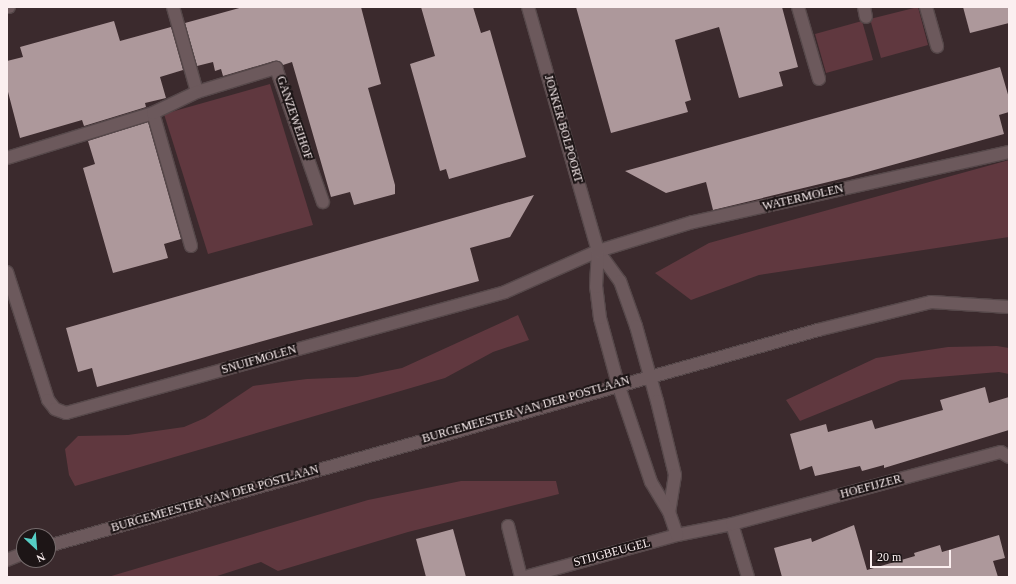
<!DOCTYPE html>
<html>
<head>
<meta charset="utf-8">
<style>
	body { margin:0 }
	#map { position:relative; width:1016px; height:584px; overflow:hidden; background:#3b2a2d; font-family:Georgia,serif }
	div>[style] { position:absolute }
	.green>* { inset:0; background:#60383f }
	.building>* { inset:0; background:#ad989b }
	.roads { filter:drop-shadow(1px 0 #56484a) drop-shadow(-1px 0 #56484a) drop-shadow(0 1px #56484a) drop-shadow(0 -1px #56484a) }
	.street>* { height:12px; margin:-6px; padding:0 6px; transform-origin:6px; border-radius:6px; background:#6c595c }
	.secondary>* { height:12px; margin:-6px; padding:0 6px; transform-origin:6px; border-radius:6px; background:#6c595c }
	span { translate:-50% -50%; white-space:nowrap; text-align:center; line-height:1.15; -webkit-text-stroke:4px #1d1516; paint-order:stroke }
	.street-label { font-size:12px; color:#fbeff0 }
	.frame { position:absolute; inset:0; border:8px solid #fbeff0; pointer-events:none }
	.north { position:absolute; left:16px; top:528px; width:40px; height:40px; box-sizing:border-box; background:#1d1516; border:1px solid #766c6d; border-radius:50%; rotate:154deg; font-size:11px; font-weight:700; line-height:16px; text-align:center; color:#fbeff0 }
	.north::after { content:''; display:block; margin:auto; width:14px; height:18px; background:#55cec5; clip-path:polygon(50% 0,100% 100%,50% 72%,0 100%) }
	.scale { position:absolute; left:870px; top:550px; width:81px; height:18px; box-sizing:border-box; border:2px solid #fbeff0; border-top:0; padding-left:5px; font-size:12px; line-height:14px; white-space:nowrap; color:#fbeff0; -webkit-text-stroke:3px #1d1516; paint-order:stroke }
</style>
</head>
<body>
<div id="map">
	<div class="green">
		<i style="clip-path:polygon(918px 7px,928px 45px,881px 58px,870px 19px)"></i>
		<i style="clip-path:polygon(862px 21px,873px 60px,826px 73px,815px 34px)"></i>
		<i style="clip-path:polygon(270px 84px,313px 225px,208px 254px,164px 114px)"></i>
		<i style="clip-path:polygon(1009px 160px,1009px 237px,759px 275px,691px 300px,655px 273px,709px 243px)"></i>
		<i style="clip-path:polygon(518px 315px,529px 340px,493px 352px,445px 378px,75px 486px,69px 475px,65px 449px,78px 436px,128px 435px,184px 427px,205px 418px,253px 386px,307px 379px,357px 377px,402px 368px)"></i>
		<i style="clip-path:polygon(997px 346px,1009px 348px,1009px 374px,999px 372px,901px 380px,800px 421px,786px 400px,876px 358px,948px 347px)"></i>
		<i style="clip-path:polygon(461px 481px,556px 481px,559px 494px,408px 532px,278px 571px,261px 562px,214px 577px,108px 577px,368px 500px)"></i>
	</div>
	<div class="building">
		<i style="clip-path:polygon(243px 7px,361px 7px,381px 84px,368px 88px,395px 185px,395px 194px,354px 205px,350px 192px,331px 197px,292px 62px,283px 65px,274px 61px,223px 76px,221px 69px,215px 71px,213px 62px,197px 66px,185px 23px)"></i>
		<i style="clip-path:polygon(421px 7px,473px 7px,481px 33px,490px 30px,526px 157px,449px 179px,446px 169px,440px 171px,410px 64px,435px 56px)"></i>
		<i style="clip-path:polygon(576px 7px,782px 7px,798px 67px,779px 72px,783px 86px,739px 98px,719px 27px,675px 40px,691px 100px,685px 102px,688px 112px,611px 133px)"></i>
		<i style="clip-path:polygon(963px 7px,1009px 7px,1009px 23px,970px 33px)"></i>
		<i style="clip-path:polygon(114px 21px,120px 41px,171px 27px,183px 70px,160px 77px,166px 98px,145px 103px,146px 107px,84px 126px,82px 120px,20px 138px,7px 88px,7px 61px,23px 57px,20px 47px)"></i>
		<i style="clip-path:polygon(1000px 67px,1009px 98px,1009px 112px,999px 115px,1004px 134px,849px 177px,713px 210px,706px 182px,666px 193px,625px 171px)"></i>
		<i style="clip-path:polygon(148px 122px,181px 239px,164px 244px,168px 258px,113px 273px,83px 168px,95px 164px,88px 141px)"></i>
		<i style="clip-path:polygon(534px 195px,510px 237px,470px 248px,479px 281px,97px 387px,92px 368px,78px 372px,66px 328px)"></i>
		<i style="clip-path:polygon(985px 387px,989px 403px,1009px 397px,1009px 430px,884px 468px,884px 465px,862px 471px,860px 466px,815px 476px,812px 466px,800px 470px,790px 434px,826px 424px,828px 432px,872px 420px,875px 429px,943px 410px,940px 400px)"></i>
		<i style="clip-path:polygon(854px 525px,867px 570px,915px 556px,914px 553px,940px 545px,942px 552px,999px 535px,1005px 558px,993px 561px,998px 577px,782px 577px,774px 548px,811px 538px,812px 542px)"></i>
		<i style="clip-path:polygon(453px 529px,466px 577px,426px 577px,416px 539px)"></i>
	</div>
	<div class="roads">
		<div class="street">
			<i style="left:7px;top:7px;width:2px"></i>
			<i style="left:173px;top:7px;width:88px;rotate:74.2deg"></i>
			<i style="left:197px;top:92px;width:83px;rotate:-16.9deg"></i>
			<i style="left:276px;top:68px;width:142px;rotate:70.7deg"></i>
			<i style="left:798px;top:7px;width:75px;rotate:73.7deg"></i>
			<i style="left:864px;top:7px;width:10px;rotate:79deg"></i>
			<i style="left:926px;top:7px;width:41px;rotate:74.2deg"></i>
			<i style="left:7px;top:158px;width:153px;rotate:-17.1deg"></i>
			<i style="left:191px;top:246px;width:138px;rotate:-105.9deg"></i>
			<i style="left:153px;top:113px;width:49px;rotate:-25.5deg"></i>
			<i style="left:598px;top:251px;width:37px;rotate:54deg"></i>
			<i style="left:620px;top:281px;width:48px;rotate:70.4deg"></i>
			<i style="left:636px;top:326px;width:78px;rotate:74.4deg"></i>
			<i style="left:657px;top:401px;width:76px;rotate:76.3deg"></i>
			<i style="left:675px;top:475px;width:37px;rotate:99deg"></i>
			<i style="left:7px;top:272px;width:134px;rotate:72.2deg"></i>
			<i style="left:48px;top:400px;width:11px;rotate:52deg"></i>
			<i style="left:55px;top:409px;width:12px;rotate:20deg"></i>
			<i style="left:66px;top:413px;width:455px;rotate:-15.4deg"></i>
			<i style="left:505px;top:292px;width:102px;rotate:-23.8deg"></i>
			<i style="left:598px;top:251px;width:99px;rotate:-17deg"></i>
			<i style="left:693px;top:222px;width:324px;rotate:-12.5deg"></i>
			<i style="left:732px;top:524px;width:55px;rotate:73.2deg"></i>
			<i style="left:508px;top:526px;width:53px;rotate:75.7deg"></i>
			<i style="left:677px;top:535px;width:56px;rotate:-11.3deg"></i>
			<i style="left:732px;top:524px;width:278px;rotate:-15deg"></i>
			<i style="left:1001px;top:452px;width:9px;rotate:32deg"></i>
			<i style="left:525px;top:577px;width:158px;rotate:-15.4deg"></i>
			<i style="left:677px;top:535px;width:24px;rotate:-109deg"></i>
			<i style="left:669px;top:512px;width:35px;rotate:-121deg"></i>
			<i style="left:651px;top:482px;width:103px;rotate:-108.6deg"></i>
			<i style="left:618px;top:384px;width:68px;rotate:-105.3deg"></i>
			<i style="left:600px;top:318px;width:31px;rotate:-97deg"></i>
			<i style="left:596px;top:287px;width:36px;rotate:-87deg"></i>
			<i style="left:598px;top:251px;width:254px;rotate:-106deg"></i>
		</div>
		<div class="secondary">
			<i style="left:48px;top:546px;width:800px;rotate:-15.67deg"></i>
			<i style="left:818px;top:330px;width:116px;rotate:-13.9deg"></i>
			<i style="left:931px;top:302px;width:78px;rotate:3.7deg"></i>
			<i style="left:7px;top:560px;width:18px;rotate:-22deg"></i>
		</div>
	</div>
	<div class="street-label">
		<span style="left:294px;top:118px;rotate:71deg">GANZEWEIHOF</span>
		<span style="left:563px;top:129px;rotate:74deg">JONKER BOLPOORT</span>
		<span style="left:803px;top:198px;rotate:-13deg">WATERMOLEN</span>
		<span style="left:259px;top:360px;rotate:-16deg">SNUIFMOLEN</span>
		<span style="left:526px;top:410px;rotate:-16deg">BURGEMEESTER VAN DER POSTLAAN</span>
		<span style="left:871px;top:487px;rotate:-15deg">HOEFIJZER</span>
		<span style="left:215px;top:499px;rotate:-16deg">BURGEMEESTER VAN DER POSTLAAN</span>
		<span style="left:612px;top:553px;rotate:-15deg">STIJGBEUGEL</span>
	</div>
	<div class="frame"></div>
	<div class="north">N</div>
	<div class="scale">20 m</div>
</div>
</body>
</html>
